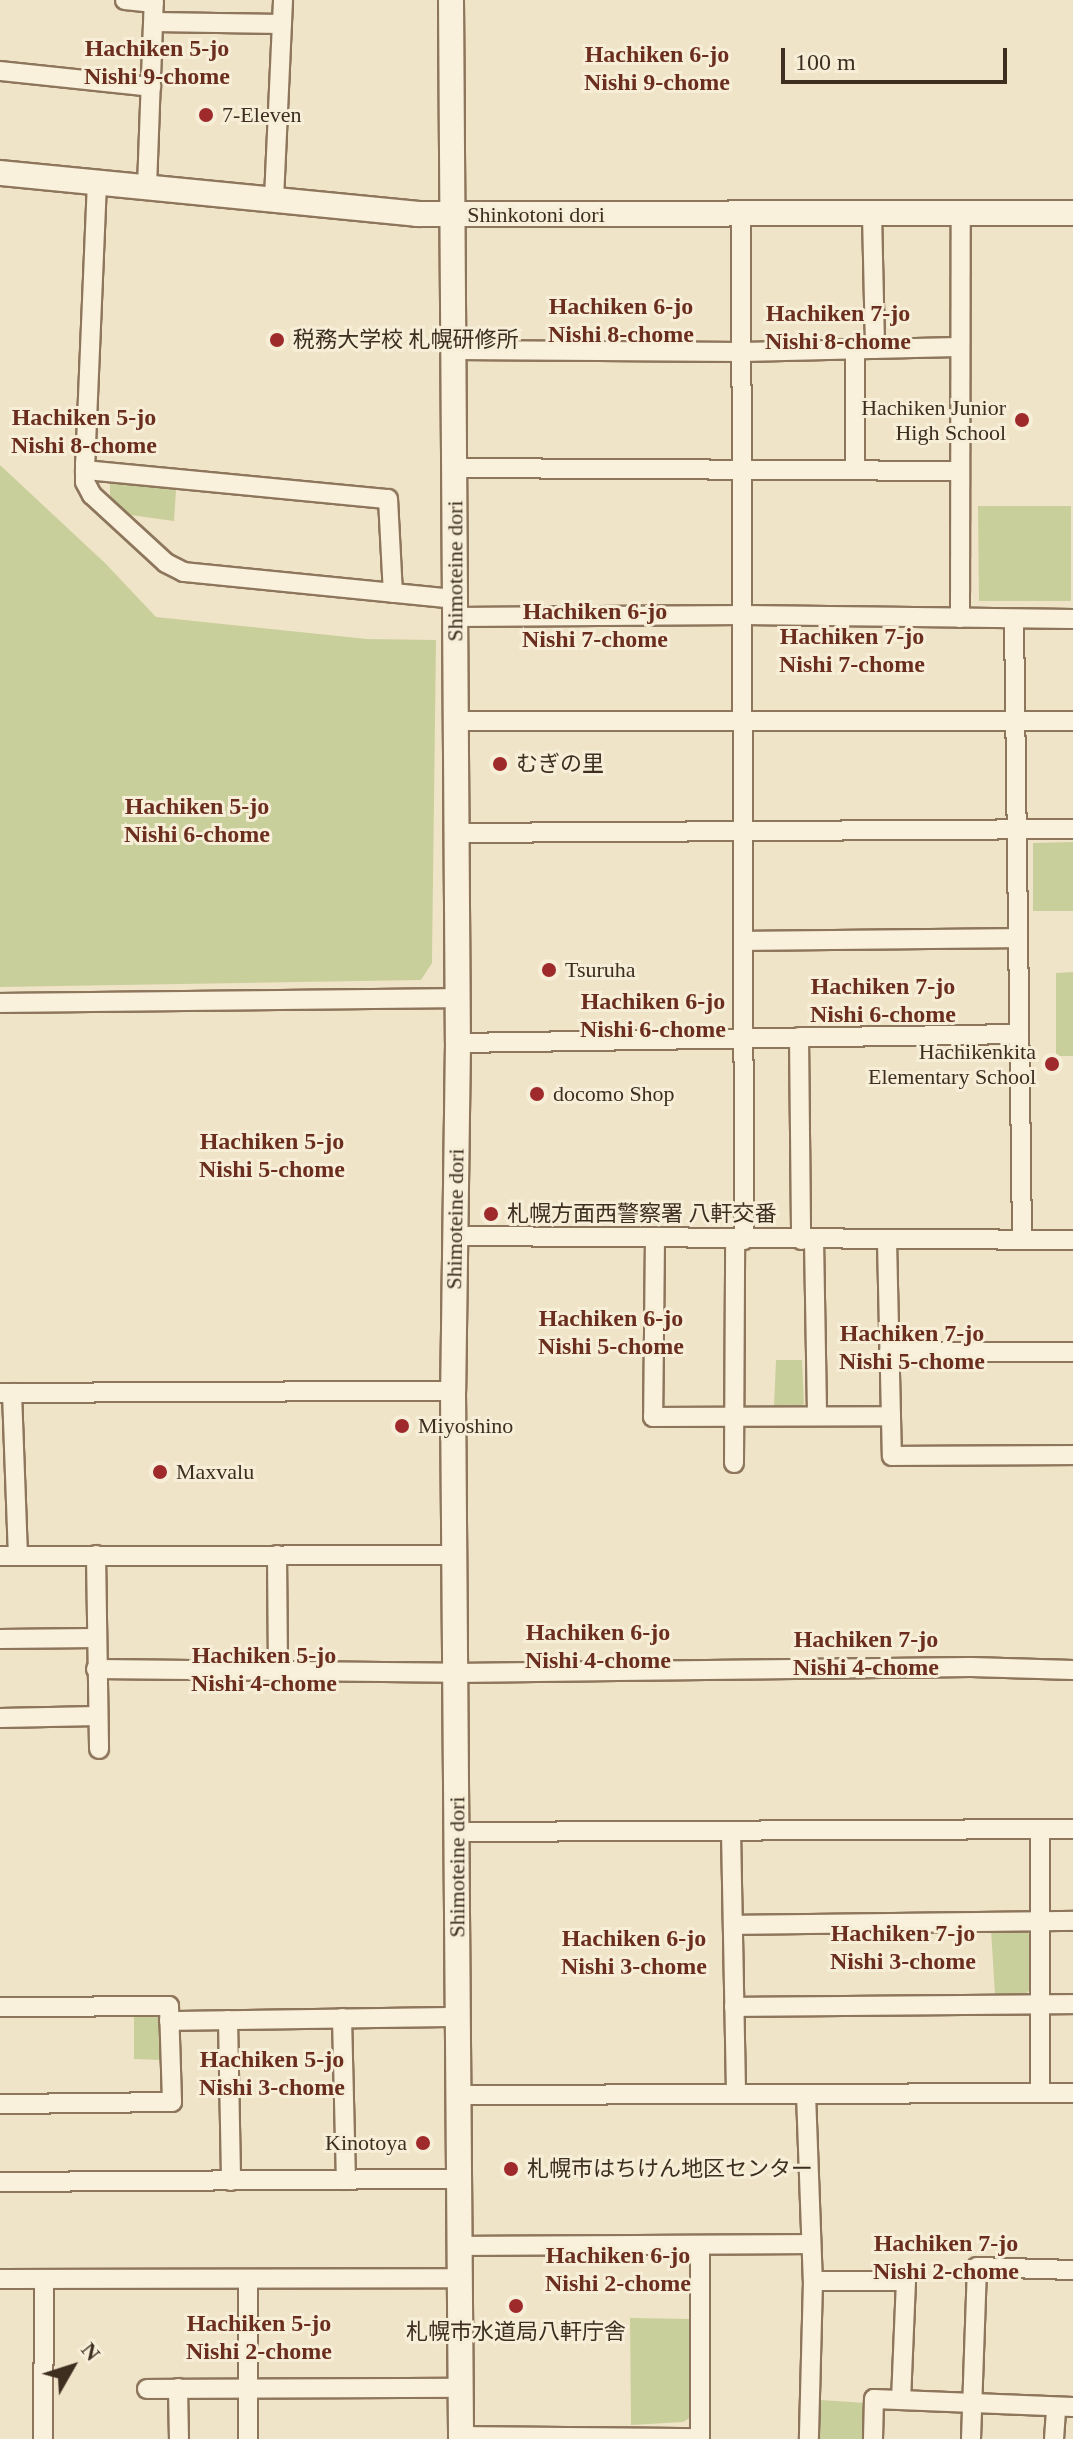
<!DOCTYPE html>
<html>
<head>
<meta charset="utf-8">
<style>
	body { margin:0 }
	#map { position:relative; width:1073px; height:2439px; overflow:hidden; background:#f0e4c8; font-family:"Times New Roman","Noto Sans JP",serif }
	div>[style] { position:absolute }
	.green>* { inset:0; background:#c9cf9b }
	.roads { filter:drop-shadow(2px 0 #8d765c) drop-shadow(-2px 0 #8d765c) drop-shadow(0 2px #8d765c) drop-shadow(0 -2px #8d765c) }
	.street>* { height:18px; margin:-9px; padding:0 9px; transform-origin:9px; border-radius:9px; background:#faf1dc }
	.secondary>* { height:24px; margin:-12px; padding:0 12px; transform-origin:12px; border-radius:12px; background:#faf1dc }
	.dots>* { width:22px; height:22px; translate:-50% -50%; box-sizing:border-box; border:4px solid #f7eed8; border-radius:50% }
	span { translate:-50% -50%; white-space:nowrap; text-align:center; line-height:1.15; -webkit-text-stroke:6px #f7eed8; paint-order:stroke }
	.poi-label { font-size:22px; color:#3d2e20 }
	.left { translate:0 -50%; text-align:left }
	.right { translate:-100% -50%; text-align:right }
	.street-label { font-size:22px; color:#3d2e20 }
	.neighbourhood-label { font-size:24px; color:#6b2e1e; font-weight:700 }
	.north { position:absolute; left:32px; top:2327px; width:80px; height:80px; -webkit-text-stroke:6px #f7eed8; paint-order:stroke; rotate:51deg; font-size:22px; font-weight:700; line-height:32px; text-align:center; color:#3d2e20 }
	.north::after { content:''; display:block; margin:auto; width:28px; height:36px; background:#3d2e20; clip-path:polygon(50% 0,100% 100%,50% 72%,0 100%) }
	.scale { position:absolute; left:781px; top:48px; width:226px; height:36px; box-sizing:border-box; border:4px solid #3d2e20; border-top:0; padding-left:10px; font-size:24px; line-height:28px; white-space:nowrap; color:#3d2e20; -webkit-text-stroke:6px #f7eed8; paint-order:stroke }
</style>
</head>
<body>
<div id="map">
	<div class="green">
		<i style="clip-path:polygon(0 465px,106px 564px,156px 617px,367px 639px,436px 640px,432px 963px,421px 980px,0 987px)"></i>
		<i style="clip-path:polygon(110px 481px,176px 490px,174px 521px,123px 514px,110px 496px)"></i>
		<i style="clip-path:polygon(978px 506px,1071px 506px,1071px 601px,979px 601px)"></i>
		<i style="clip-path:polygon(1073px 842px,1073px 911px,1033px 911px,1033px 843px)"></i>
		<i style="clip-path:polygon(1073px 972px,1073px 1056px,1056px 1056px,1056px 973px)"></i>
		<i style="clip-path:polygon(776px 1360px,802px 1360px,804px 1404px,800px 1407px,774px 1406px)"></i>
		<i style="clip-path:polygon(991px 1930px,1026px 1930px,1031px 1937px,1030px 1990px,1023px 1996px,995px 1995px)"></i>
		<i style="clip-path:polygon(134px 2016px,160px 2016px,161px 2060px,134px 2059px)"></i>
		<i style="clip-path:polygon(630px 2318px,692px 2319px,690px 2418px,683px 2422px,631px 2425px)"></i>
		<i style="clip-path:polygon(820px 2400px,866px 2403px,866px 2439px,819px 2439px)"></i>
	</div>
	<div class="roads">
		<div class="street">
			<i style="left:125px;top:0;width:29px;rotate:6deg"></i>
			<i style="left:154px;top:22px;width:128px;rotate:0.9deg"></i>
			<i style="left:0;top:71px;width:152px;rotate:6deg"></i>
			<i style="left:97px;top:182px;width:281px;rotate:92.4deg"></i>
			<i style="left:85px;top:463px;width:19px;rotate:90deg"></i>
			<i style="left:85px;top:482px;width:15px;rotate:62deg"></i>
			<i style="left:92px;top:495px;width:100px;rotate:42.6deg"></i>
			<i style="left:166px;top:563px;width:20px;rotate:27deg"></i>
			<i style="left:184px;top:572px;width:272px;rotate:5.7deg"></i>
			<i style="left:147px;top:187px;width:187px;rotate:-87.9deg"></i>
			<i style="left:274px;top:199px;width:199px;rotate:-87.4deg"></i>
			<i style="left:872px;top:214px;width:135px;rotate:88.7deg"></i>
			<i style="left:741px;top:215px;width:1025px;rotate:89.83deg"></i>
			<i style="left:855px;top:349px;width:121px;rotate:90deg"></i>
			<i style="left:456px;top:350px;width:286px;rotate:0.4deg"></i>
			<i style="left:742px;top:352px;width:218px;rotate:-1.3deg"></i>
			<i style="left:455px;top:468px;width:505px;rotate:0.34deg"></i>
			<i style="left:85px;top:470px;width:304px;rotate:5.5deg"></i>
			<i style="left:388px;top:499px;width:94px;rotate:87deg"></i>
			<i style="left:455px;top:617px;width:288px;rotate:-0.4deg"></i>
			<i style="left:743px;top:615px;width:330px;rotate:0.7deg"></i>
			<i style="left:960px;top:618px;width:405px;rotate:-89.9deg"></i>
			<i style="left:1014px;top:619px;width:621px;rotate:89.26deg"></i>
			<i style="left:455px;top:721px;width:618px"></i>
			<i style="left:456px;top:833px;width:617px;rotate:-0.37deg"></i>
			<i style="left:744px;top:941px;width:274px;rotate:-0.6deg"></i>
			<i style="left:0;top:1003px;width:457px;rotate:-0.6deg"></i>
			<i style="left:799px;top:1037px;width:203px;rotate:89.4deg"></i>
			<i style="left:458px;top:1043px;width:561px;rotate:-0.92deg"></i>
			<i style="left:455px;top:1236px;width:618px;rotate:0.37deg"></i>
			<i style="left:655px;top:1238px;width:179px;rotate:90.6deg"></i>
			<i style="left:653px;top:1417px;width:238px;rotate:-0.2deg"></i>
			<i style="left:814px;top:1240px;width:176px;rotate:89deg"></i>
			<i style="left:887px;top:1241px;width:215px;rotate:88.7deg"></i>
			<i style="left:892px;top:1456px;width:181px;rotate:-0.3deg"></i>
			<i style="left:889px;top:1352px;width:184px"></i>
			<i style="left:0;top:1393px;width:453px;rotate:-0.3deg"></i>
			<i style="left:12px;top:1393px;width:163px;rotate:87.9deg"></i>
			<i style="left:734px;top:1463px;width:224px;rotate:-89.7deg"></i>
			<i style="left:96px;top:1555px;width:194px;rotate:89.1deg"></i>
			<i style="left:277px;top:1555px;width:116px;rotate:89.5deg"></i>
			<i style="left:0;top:1556px;width:454px;rotate:-0.1deg"></i>
			<i style="left:0;top:1639px;width:96px;rotate:-0.6deg"></i>
			<i style="left:96px;top:1669px;width:359px;rotate:0.6deg"></i>
			<i style="left:455px;top:1673px;width:516px;rotate:-0.67deg"></i>
			<i style="left:971px;top:1667px;width:102px;rotate:1.7deg"></i>
			<i style="left:0;top:1718px;width:98px;rotate:-1.2deg"></i>
			<i style="left:731px;top:1831px;width:263px;rotate:88.9deg"></i>
			<i style="left:457px;top:1832px;width:616px;rotate:-0.28deg"></i>
			<i style="left:733px;top:1925px;width:340px;rotate:-0.7deg"></i>
			<i style="left:0;top:2007px;width:169px;rotate:-0.3deg"></i>
			<i style="left:169px;top:2006px;width:96px;rotate:88.2deg"></i>
			<i style="left:172px;top:2102px;width:172px;rotate:179.3deg"></i>
			<i style="left:734px;top:2007px;width:339px;rotate:-0.5deg"></i>
			<i style="left:342px;top:2018px;width:162px;rotate:88.6deg"></i>
			<i style="left:228px;top:2020px;width:161px;rotate:88.9deg"></i>
			<i style="left:169px;top:2021px;width:289px;rotate:-0.8deg"></i>
			<i style="left:1040px;top:2093px;width:264px;rotate:-90deg"></i>
			<i style="left:806px;top:2094px;width:187px;rotate:87.9deg"></i>
			<i style="left:813px;top:2281px;width:158px;rotate:91.5deg"></i>
			<i style="left:459px;top:2095px;width:614px;rotate:-0.19deg"></i>
			<i style="left:0;top:2182px;width:459px;rotate:-0.4deg"></i>
			<i style="left:459px;top:2246px;width:352px;rotate:-0.3deg"></i>
			<i style="left:700px;top:2247px;width:192px;rotate:90deg"></i>
			<i style="left:0;top:2279px;width:460px;rotate:-0.1deg"></i>
			<i style="left:248px;top:2279px;width:160px;rotate:90deg"></i>
			<i style="left:813px;top:2281px;width:93px"></i>
			<i style="left:906px;top:2281px;width:119px;rotate:92.4deg"></i>
			<i style="left:178px;top:2388px;width:51px;rotate:88.9deg"></i>
			<i style="left:147px;top:2389px;width:314px;rotate:-0.2deg"></i>
			<i style="left:461px;top:2436px;width:239px;rotate:0.5deg"></i>
			<i style="left:43px;top:2439px;width:160px;rotate:-89.6deg"></i>
			<i style="left:873px;top:2439px;width:40px;rotate:-88.6deg"></i>
			<i style="left:874px;top:2399px;width:199px;rotate:2.3deg"></i>
			<i style="left:971px;top:2439px;width:172px;rotate:-88deg"></i>
			<i style="left:977px;top:2267px;width:96px;rotate:1.8deg"></i>
			<i style="left:1054px;top:2439px;width:32px;rotate:-86deg"></i>
		</div>
		<div class="secondary">
			<i style="left:451px;top:0;width:1043px;rotate:89.62deg"></i>
			<i style="left:458px;top:1043px;width:348px;rotate:90.8deg"></i>
			<i style="left:453px;top:1391px;width:1048px;rotate:89.56deg"></i>
			<i style="left:0;top:173px;width:419px;rotate:5.6deg"></i>
			<i style="left:417px;top:214px;width:656px;rotate:-0.09deg"></i>
		</div>
	</div>
	<div class="dots">
		<i style="left:206px;top:115px;background:#9e2a2b"></i>
		<i style="left:277px;top:340px;background:#9e2a2b"></i>
		<i style="left:1022px;top:420px;background:#9e2a2b"></i>
		<i style="left:500px;top:764px;background:#9e2a2b"></i>
		<i style="left:549px;top:970px;background:#9e2a2b"></i>
		<i style="left:1052px;top:1064px;background:#9e2a2b"></i>
		<i style="left:537px;top:1094px;background:#9e2a2b"></i>
		<i style="left:491px;top:1214px;background:#9e2a2b"></i>
		<i style="left:402px;top:1426px;background:#9e2a2b"></i>
		<i style="left:160px;top:1472px;background:#9e2a2b"></i>
		<i style="left:423px;top:2143px;background:#9e2a2b"></i>
		<i style="left:511px;top:2169px;background:#9e2a2b"></i>
		<i style="left:516px;top:2306px;background:#9e2a2b"></i>
	</div>
	<div class="poi-label">
		<span class="left" style="left:222px;top:115px">7-Eleven</span>
		<span class="left" style="left:293px;top:340px">税務大学校 札幌研修所</span>
		<span class="right" style="left:1006px;top:420px">Hachiken Junior<br>High School</span>
		<span class="left" style="left:516px;top:764px">むぎの里</span>
		<span class="left" style="left:565px;top:970px">Tsuruha</span>
		<span class="right" style="left:1036px;top:1064px">Hachikenkita<br>Elementary School</span>
		<span class="left" style="left:553px;top:1094px">docomo Shop</span>
		<span class="left" style="left:507px;top:1214px">札幌方面西警察署 八軒交番</span>
		<span class="left" style="left:418px;top:1426px">Miyoshino</span>
		<span class="left" style="left:176px;top:1472px">Maxvalu</span>
		<span class="right" style="left:407px;top:2143px">Kinotoya</span>
		<span class="left" style="left:527px;top:2169px">札幌市はちけん地区センター</span>
		<span style="left:516px;top:2332px">札幌市水道局八軒庁舎</span>
	</div>
	<div class="street-label">
		<span style="left:536px;top:215px">Shinkotoni dori</span>
		<span style="left:455px;top:571px;rotate:-90deg">Shimoteine dori</span>
		<span style="left:455px;top:1219px;rotate:-89deg">Shimoteine dori</span>
		<span style="left:457px;top:1867px;rotate:-90deg">Shimoteine dori</span>
	</div>
	<div class="neighbourhood-label">
		<span style="left:157px;top:63px">Hachiken 5-jo<br>Nishi 9-chome</span>
		<span style="left:657px;top:69px">Hachiken 6-jo<br>Nishi 9-chome</span>
		<span style="left:621px;top:321px">Hachiken 6-jo<br>Nishi 8-chome</span>
		<span style="left:838px;top:328px">Hachiken 7-jo<br>Nishi 8-chome</span>
		<span style="left:84px;top:432px">Hachiken 5-jo<br>Nishi 8-chome</span>
		<span style="left:595px;top:626px">Hachiken 6-jo<br>Nishi 7-chome</span>
		<span style="left:852px;top:651px">Hachiken 7-jo<br>Nishi 7-chome</span>
		<span style="left:197px;top:821px">Hachiken 5-jo<br>Nishi 6-chome</span>
		<span style="left:883px;top:1001px">Hachiken 7-jo<br>Nishi 6-chome</span>
		<span style="left:653px;top:1016px">Hachiken 6-jo<br>Nishi 6-chome</span>
		<span style="left:272px;top:1156px">Hachiken 5-jo<br>Nishi 5-chome</span>
		<span style="left:611px;top:1333px">Hachiken 6-jo<br>Nishi 5-chome</span>
		<span style="left:912px;top:1348px">Hachiken 7-jo<br>Nishi 5-chome</span>
		<span style="left:598px;top:1647px">Hachiken 6-jo<br>Nishi 4-chome</span>
		<span style="left:866px;top:1654px">Hachiken 7-jo<br>Nishi 4-chome</span>
		<span style="left:264px;top:1670px">Hachiken 5-jo<br>Nishi 4-chome</span>
		<span style="left:903px;top:1948px">Hachiken 7-jo<br>Nishi 3-chome</span>
		<span style="left:634px;top:1953px">Hachiken 6-jo<br>Nishi 3-chome</span>
		<span style="left:272px;top:2074px">Hachiken 5-jo<br>Nishi 3-chome</span>
		<span style="left:946px;top:2258px">Hachiken 7-jo<br>Nishi 2-chome</span>
		<span style="left:618px;top:2270px">Hachiken 6-jo<br>Nishi 2-chome</span>
		<span style="left:259px;top:2338px">Hachiken 5-jo<br>Nishi 2-chome</span>
	</div>
	<div class="north">N</div>
	<div class="scale">100 m</div>
</div>
</body>
</html>
